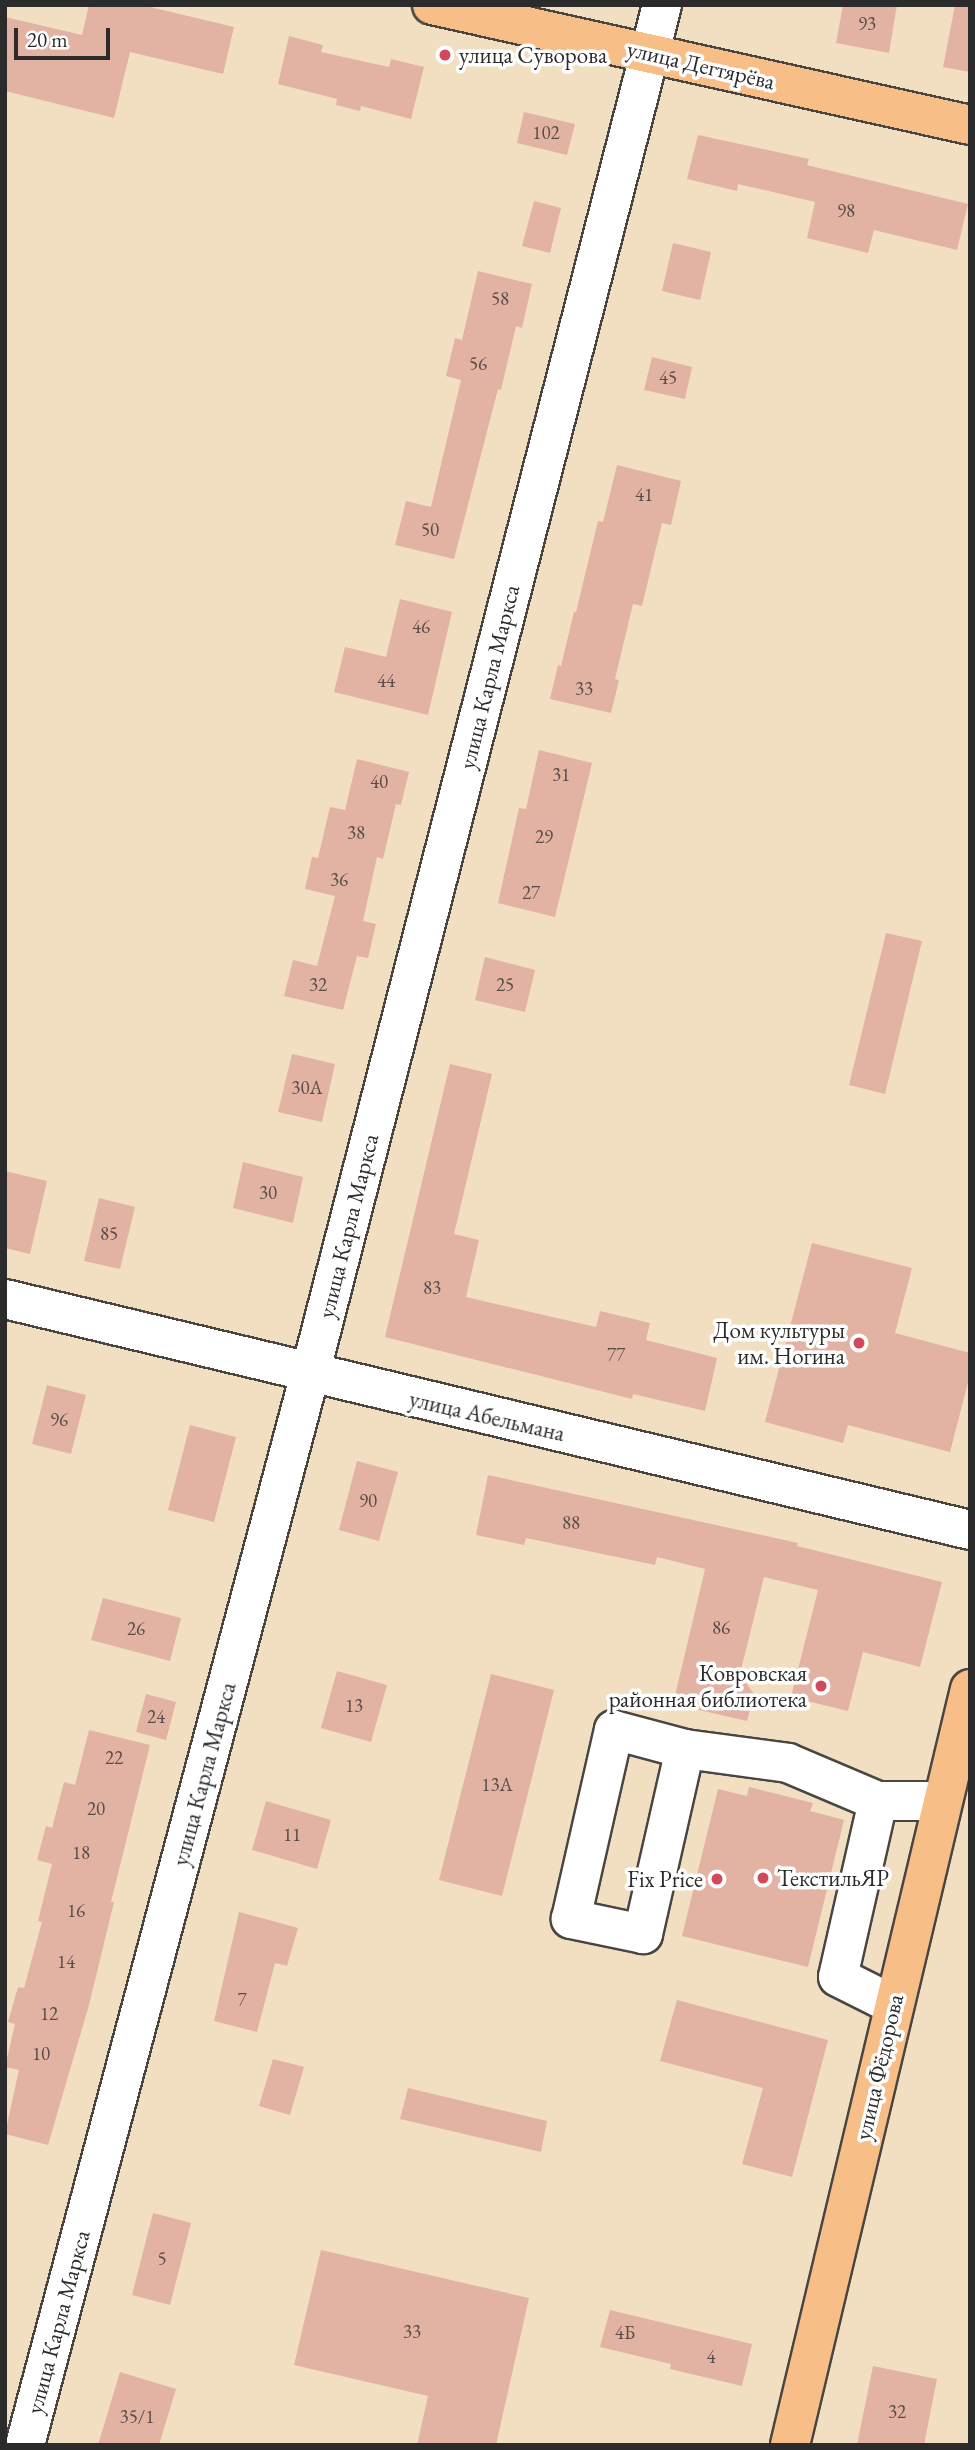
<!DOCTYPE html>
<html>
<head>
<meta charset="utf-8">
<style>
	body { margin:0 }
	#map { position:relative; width:975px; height:2450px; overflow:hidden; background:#f2dfc2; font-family:"EB Garamond",serif }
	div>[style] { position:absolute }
	.building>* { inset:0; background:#e2b2a3 }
	.roads { filter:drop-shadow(2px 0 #494642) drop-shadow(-2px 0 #494642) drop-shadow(0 2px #494642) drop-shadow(0 -2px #494642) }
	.minor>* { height:38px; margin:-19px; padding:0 19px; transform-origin:19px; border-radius:19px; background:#fff }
	.major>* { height:38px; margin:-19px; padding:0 19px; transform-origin:19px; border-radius:19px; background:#f7be87 }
	.dots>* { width:19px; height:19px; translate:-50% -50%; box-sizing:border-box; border:4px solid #fff; border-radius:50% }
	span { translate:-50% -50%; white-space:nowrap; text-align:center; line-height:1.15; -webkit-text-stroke:7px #fff; paint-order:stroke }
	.number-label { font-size:19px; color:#594d49 }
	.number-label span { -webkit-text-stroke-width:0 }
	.poi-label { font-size:23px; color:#2b2b2b }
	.left { translate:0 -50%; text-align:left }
	.right { translate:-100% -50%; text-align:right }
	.street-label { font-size:23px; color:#2b2b2b }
	.frame { position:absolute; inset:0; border:7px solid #2b2b2b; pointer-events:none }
	.scale { position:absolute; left:14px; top:28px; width:96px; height:32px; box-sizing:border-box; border:4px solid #2b2b2b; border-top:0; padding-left:9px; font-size:21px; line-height:24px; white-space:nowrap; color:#2b2b2b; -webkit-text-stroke:5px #fff; paint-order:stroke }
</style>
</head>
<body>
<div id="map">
	<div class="building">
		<i style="clip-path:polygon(89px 5px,142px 5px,234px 27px,223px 74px,130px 52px,114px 118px,5px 91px,5px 17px,82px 35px)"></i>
		<i style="clip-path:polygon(843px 5px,897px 5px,889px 53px,836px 43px)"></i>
		<i style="clip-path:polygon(955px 5px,970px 5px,970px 72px,943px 67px)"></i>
		<i style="clip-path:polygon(289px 36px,323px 45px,321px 52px,389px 67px,391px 59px,424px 67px,411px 119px,361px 106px,360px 111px,336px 105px,337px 99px,278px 84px)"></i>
		<i style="clip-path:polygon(524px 112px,575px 124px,567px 155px,517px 143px)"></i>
		<i style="clip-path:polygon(698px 135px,809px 159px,807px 165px,968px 204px,957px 250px,874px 230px,868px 253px,807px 238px,815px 202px,738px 184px,737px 191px,687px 179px)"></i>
		<i style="clip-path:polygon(534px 201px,561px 208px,550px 253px,522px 246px)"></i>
		<i style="clip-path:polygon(673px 243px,711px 252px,700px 300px,662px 291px)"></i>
		<i style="clip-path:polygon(478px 271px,532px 284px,522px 328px,516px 326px,501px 390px,498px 389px,454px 559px,395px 545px,406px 501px,431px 507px,461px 380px,446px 376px,455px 338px,462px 340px)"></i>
		<i style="clip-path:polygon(652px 357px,692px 367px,685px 399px,644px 390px)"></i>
		<i style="clip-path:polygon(617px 465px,681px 481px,671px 525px,662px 523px,642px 606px,633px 604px,615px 679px,619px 680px,611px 713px,550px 699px,558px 665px,561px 666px,574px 612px,576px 612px,598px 521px,603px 522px)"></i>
		<i style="clip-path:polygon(400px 599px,452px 612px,428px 715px,334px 692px,345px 647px,386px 657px)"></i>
		<i style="clip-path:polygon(539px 750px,592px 763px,555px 917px,498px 903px,519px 808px,526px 809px)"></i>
		<i style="clip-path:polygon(357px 759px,409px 772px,401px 805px,396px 804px,383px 859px,377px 857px,363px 921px,376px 924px,368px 958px,357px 956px,343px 1010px,284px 996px,293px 960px,317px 966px,335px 896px,305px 889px,312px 857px,318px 858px,330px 807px,345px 810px)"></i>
		<i style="clip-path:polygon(886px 933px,922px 941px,885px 1094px,849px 1085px)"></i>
		<i style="clip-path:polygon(485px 957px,535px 970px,525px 1012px,475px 1000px)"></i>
		<i style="clip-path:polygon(292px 1054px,335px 1064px,322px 1122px,278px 1112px)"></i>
		<i style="clip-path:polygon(450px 1064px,492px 1074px,454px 1234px,479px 1240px,466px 1297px,596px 1327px,600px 1311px,650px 1323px,646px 1340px,717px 1358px,705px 1411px,633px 1394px,632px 1399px,385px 1337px)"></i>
		<i style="clip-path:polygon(243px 1162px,303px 1177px,293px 1223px,233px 1208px)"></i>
		<i style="clip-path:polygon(5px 1171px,47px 1181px,30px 1254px,5px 1248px)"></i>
		<i style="clip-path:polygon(99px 1198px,135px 1207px,120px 1269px,84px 1261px)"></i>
		<i style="clip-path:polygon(812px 1243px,912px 1268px,895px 1333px,970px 1353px,970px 1375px,950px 1452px,848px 1425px,843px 1443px,765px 1422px)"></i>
		<i style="clip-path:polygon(47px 1385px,86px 1395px,71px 1454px,32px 1444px)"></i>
		<i style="clip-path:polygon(190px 1425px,236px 1437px,214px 1522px,168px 1510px)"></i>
		<i style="clip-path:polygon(357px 1461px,398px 1472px,379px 1541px,339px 1530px)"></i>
		<i style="clip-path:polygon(488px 1475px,798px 1543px,797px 1546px,942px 1582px,920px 1667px,863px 1652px,848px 1711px,791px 1697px,818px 1590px,764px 1577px,740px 1674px,754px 1694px,747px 1721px,673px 1704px,705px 1569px,657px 1557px,655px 1565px,526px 1538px,524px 1545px,476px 1535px)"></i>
		<i style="clip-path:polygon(103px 1598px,181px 1618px,170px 1661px,91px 1640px)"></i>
		<i style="clip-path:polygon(337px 1671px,387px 1685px,371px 1742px,321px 1728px)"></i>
		<i style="clip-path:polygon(491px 1674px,554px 1690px,502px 1896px,439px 1880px)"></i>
		<i style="clip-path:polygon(146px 1694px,176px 1702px,166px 1740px,136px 1732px)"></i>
		<i style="clip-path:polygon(89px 1730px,150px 1745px,111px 1902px,114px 1902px,89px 2005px,48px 2145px,5px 2134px,19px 2070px,5px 2067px,15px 2024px,8px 2022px,18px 1987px,24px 1988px,42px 1922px,38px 1921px,52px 1864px,37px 1860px,46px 1826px,52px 1828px,64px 1782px,75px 1785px)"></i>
		<i style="clip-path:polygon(749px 1787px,813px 1803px,810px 1811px,844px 1820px,808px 1967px,682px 1936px,718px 1789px,747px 1796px)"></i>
		<i style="clip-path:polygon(266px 1801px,331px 1820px,317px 1869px,252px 1850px)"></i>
		<i style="clip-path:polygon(239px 1912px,298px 1928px,287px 1966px,275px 1963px,257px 2032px,214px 2021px)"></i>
		<i style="clip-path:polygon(677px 2000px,828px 2040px,792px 2177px,742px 2164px,763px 2088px,660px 2061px)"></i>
		<i style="clip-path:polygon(273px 2059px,304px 2067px,290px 2115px,259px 2106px)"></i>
		<i style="clip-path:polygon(408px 2088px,547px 2121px,541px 2152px,400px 2119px)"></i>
		<i style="clip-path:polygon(153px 2213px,191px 2223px,170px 2305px,132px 2295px)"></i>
		<i style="clip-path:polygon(321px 2250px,529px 2298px,496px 2445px,417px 2445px,428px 2396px,294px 2365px)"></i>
		<i style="clip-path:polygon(610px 2310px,752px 2344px,742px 2386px,670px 2369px,671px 2364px,600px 2347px)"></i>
		<i style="clip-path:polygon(873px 2366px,937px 2379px,924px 2445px,857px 2445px)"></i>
		<i style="clip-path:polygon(120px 2372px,176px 2389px,159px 2445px,98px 2445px)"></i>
	</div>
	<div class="roads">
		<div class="minor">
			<i style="left:5px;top:1299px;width:992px;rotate:13.46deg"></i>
			<i style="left:685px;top:1749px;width:190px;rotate:102.8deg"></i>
			<i style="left:643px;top:1934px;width:74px;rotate:-168.2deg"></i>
			<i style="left:571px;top:1919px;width:194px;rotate:-77.2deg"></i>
			<i style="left:614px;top:1730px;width:73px;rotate:15deg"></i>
			<i style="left:685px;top:1749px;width:104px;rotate:7.7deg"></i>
			<i style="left:788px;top:1763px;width:98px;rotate:22.9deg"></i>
			<i style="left:878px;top:1801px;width:63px"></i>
			<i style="left:878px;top:1801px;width:180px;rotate:102.8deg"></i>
			<i style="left:838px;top:1977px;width:63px;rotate:26.6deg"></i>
			<i style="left:25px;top:2445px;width:1108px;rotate:-75.1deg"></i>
			<i style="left:310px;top:1374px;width:1414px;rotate:-75.58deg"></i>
		</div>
		<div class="major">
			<i style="left:432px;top:5px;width:551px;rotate:12.57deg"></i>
			<i style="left:790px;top:2445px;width:777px;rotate:-76.61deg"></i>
		</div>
	</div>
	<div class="dots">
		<i style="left:445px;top:55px;background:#d1495b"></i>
		<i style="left:859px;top:1343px;background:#d1495b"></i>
		<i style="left:821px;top:1686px;background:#d1495b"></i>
		<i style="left:763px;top:1878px;background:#d1495b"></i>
		<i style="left:717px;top:1879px;background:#d1495b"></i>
	</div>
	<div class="number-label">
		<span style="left:867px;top:24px">93</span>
		<span style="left:546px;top:133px">102</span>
		<span style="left:846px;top:211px">98</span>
		<span style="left:500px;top:299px">58</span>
		<span style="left:478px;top:364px">56</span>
		<span style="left:668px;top:378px">45</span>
		<span style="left:644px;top:495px">41</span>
		<span style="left:430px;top:530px">50</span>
		<span style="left:421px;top:627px">46</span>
		<span style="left:386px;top:681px">44</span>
		<span style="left:584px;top:689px">33</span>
		<span style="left:561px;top:775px">31</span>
		<span style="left:379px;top:782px">40</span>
		<span style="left:356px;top:833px">38</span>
		<span style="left:544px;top:837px">29</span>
		<span style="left:339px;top:880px">36</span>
		<span style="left:531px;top:893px">27</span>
		<span style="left:318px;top:985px">32</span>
		<span style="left:505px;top:985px">25</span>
		<span style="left:307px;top:1088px">30А</span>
		<span style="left:268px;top:1193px">30</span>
		<span style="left:109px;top:1234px">85</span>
		<span style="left:432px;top:1288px">83</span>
		<span style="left:616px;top:1355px">77</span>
		<span style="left:59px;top:1420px">96</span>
		<span style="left:368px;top:1501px">90</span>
		<span style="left:571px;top:1523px">88</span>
		<span style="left:721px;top:1628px">86</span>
		<span style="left:136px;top:1629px">26</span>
		<span style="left:354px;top:1706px">13</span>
		<span style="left:156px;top:1717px">24</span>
		<span style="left:114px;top:1758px">22</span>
		<span style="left:497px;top:1785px">13А</span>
		<span style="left:96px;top:1809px">20</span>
		<span style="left:292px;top:1835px">11</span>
		<span style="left:81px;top:1853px">18</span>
		<span style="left:76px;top:1911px">16</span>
		<span style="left:66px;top:1962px">14</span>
		<span style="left:242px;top:2000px">7</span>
		<span style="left:49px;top:2014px">12</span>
		<span style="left:41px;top:2054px">10</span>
		<span style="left:162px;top:2259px">5</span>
		<span style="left:412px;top:2332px">33</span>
		<span style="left:625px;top:2333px">4Б</span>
		<span style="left:711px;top:2357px">4</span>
		<span style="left:897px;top:2412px">32</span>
		<span style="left:137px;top:2417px">35/1</span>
	</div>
	<div class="poi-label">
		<span class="left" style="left:459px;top:55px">улица Суворова</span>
		<span class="right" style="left:845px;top:1343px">Дом культуры<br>им. Ногина</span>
		<span class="right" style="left:807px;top:1686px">Ковровская<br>районная библиотека</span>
		<span class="left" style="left:777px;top:1878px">ТекстильЯР</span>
		<span class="right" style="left:703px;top:1879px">Fix Price</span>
	</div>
	<div class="street-label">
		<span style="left:701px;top:65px;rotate:13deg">улица Дегтярёва</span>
		<span style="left:489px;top:677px;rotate:-76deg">улица Карла Маркса</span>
		<span style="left:348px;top:1226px;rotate:-76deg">улица Карла Маркса</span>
		<span style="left:487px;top:1416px;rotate:13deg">улица Абельмана</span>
		<span style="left:204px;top:1774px;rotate:-75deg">улица Карла Маркса</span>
		<span style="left:879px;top:2067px;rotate:-77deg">улица Фёдорова</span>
		<span style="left:58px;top:2322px;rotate:-75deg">улица Карла Маркса</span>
	</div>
	<div class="frame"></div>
	<div class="scale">20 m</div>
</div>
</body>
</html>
